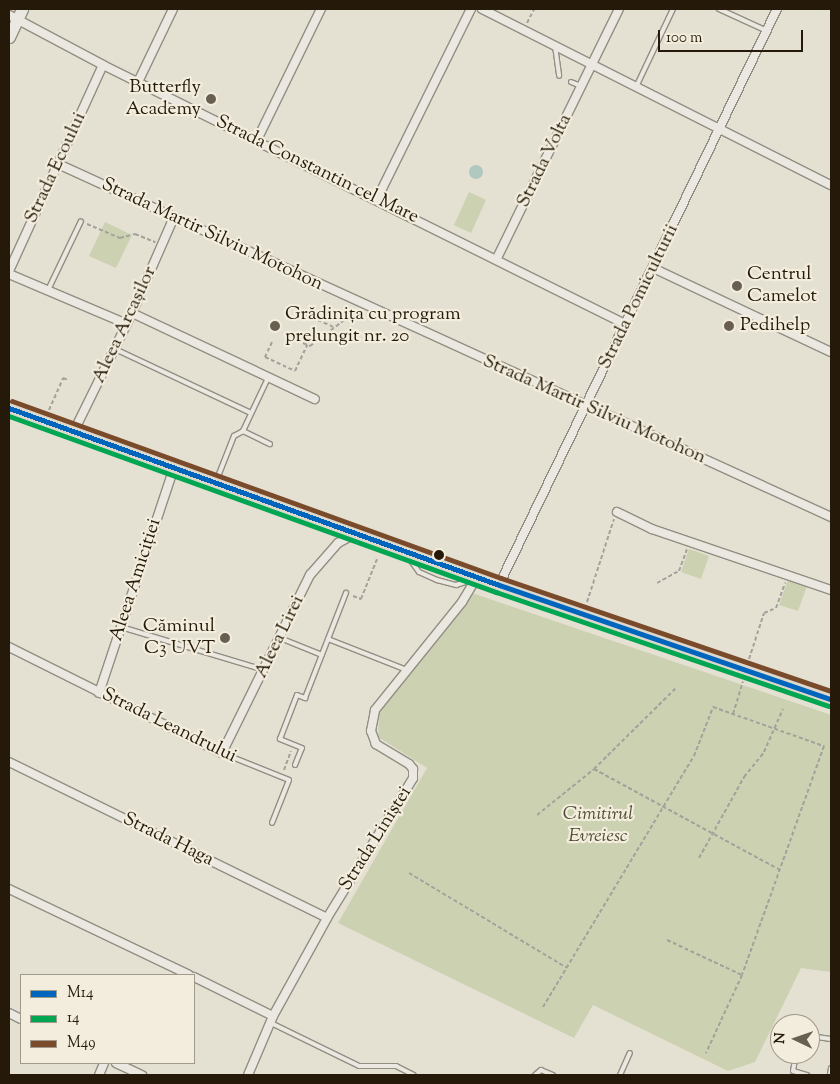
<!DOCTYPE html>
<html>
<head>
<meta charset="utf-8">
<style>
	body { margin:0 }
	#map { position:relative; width:840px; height:1084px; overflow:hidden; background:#e4e0d2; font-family:"Sorts Mill Goudy",serif }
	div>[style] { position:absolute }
	.green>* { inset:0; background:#ccd1b1 }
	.water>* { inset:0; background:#b0c8bf }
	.round { border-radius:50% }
	.path>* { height:2px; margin-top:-1px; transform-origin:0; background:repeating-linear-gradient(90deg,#a4a19b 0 4px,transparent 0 6.5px) }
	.roads { filter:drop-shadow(1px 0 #928e83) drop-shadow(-1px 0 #928e83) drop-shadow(0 1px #928e83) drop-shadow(0 -1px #928e83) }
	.service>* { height:4px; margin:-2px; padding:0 2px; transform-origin:2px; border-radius:2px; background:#ebe8e1 }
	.minor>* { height:8px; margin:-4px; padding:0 4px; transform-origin:4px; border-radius:4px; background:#ebe8e1 }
	.secondary>* { height:11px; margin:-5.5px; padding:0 5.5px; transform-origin:5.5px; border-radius:5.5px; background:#ebe8e1 }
	.primary>* { height:12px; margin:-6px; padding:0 6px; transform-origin:6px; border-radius:6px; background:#ded8cc }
	.bus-1>* { height:5px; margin:-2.5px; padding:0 2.5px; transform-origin:2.5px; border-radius:2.5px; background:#0065bd }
	.bus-2>* { height:5px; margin:-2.5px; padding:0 2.5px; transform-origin:2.5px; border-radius:2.5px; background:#00a651 }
	.bus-3>* { height:5px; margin:-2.5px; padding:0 2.5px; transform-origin:2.5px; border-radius:2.5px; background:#7a4b2a }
	.dots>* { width:14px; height:14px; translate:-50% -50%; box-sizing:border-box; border:2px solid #f3eddd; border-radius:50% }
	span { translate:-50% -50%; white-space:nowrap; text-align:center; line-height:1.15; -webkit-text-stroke:4.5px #f3eddd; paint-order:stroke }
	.poi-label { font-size:19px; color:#251a0a }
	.right { translate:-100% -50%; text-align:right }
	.left { translate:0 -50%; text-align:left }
	.street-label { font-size:19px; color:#251a0a }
	.park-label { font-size:19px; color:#514d34; font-style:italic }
	.frame { position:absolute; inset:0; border:10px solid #251a0a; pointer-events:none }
	.legend { position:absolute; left:20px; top:974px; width:175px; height:90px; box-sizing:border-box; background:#f3eddd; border:1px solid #a19989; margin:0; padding:6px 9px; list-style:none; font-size:15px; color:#251a0a }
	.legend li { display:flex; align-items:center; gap:10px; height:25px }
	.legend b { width:25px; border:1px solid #a19989 }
	.north { position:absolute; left:770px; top:1014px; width:50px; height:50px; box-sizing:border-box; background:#f3eddd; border:1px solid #a19989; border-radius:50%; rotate:273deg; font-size:14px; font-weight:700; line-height:20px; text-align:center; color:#251a0a }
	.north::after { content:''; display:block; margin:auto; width:18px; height:22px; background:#685f50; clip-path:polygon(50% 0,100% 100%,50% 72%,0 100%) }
	.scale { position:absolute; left:658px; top:30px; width:145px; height:22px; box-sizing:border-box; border:2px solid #251a0a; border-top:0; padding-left:6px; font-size:15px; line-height:18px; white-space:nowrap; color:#251a0a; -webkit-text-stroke:4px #f3eddd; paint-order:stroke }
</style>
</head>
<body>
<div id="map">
	<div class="green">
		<i style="clip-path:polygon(469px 192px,486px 200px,471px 233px,454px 225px)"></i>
		<i style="clip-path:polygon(105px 222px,132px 235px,116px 268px,89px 256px)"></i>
		<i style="clip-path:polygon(689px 549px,709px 556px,701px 579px,681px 572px)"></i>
		<i style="clip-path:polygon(788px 580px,807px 586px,798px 611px,779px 605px)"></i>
		<i style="clip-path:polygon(472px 593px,831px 715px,831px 972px,801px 968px,755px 1062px,728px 1071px,593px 1005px,574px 1038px,338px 923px,427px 768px,378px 737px,379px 711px)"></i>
	</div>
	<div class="water">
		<i class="round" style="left:469px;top:165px;width:14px;height:14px"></i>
	</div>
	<div class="path">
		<i style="left:527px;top:23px;width:16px;rotate:-63deg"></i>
		<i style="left:87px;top:224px;width:36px;rotate:23deg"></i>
		<i style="left:120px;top:238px;width:16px;rotate:-15deg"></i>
		<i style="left:135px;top:234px;width:22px;rotate:22deg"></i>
		<i style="left:300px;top:312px;width:37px;rotate:24deg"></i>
		<i style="left:272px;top:342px;width:17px;rotate:115deg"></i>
		<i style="left:265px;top:357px;width:33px;rotate:25deg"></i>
		<i style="left:295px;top:371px;width:29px;rotate:-65deg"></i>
		<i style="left:303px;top:343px;width:8px;rotate:23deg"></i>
		<i style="left:310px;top:346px;width:51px;rotate:-37.1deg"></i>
		<i style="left:351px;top:315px;width:7px;rotate:-56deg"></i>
		<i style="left:49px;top:410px;width:35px;rotate:-66deg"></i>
		<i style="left:63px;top:378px;width:5px;rotate:22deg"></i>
		<i style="left:657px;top:583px;width:25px;rotate:-29deg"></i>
		<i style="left:679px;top:571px;width:23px;rotate:-70deg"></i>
		<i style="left:353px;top:596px;width:9px;rotate:21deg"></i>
		<i style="left:361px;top:599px;width:43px;rotate:-68.2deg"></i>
		<i style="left:587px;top:602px;width:87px;rotate:-72deg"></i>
		<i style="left:749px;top:659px;width:48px;rotate:-71.9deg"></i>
		<i style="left:764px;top:613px;width:13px;rotate:-23deg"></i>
		<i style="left:776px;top:608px;width:27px;rotate:-70deg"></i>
		<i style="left:733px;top:714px;width:34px;rotate:-73deg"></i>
		<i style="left:594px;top:769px;width:212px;rotate:28.5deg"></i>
		<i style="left:284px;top:770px;width:20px;rotate:-70deg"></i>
		<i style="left:537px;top:815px;width:73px;rotate:-38.9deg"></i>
		<i style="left:594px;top:769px;width:117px;rotate:-44.7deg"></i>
		<i style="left:699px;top:858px;width:93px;rotate:-60.9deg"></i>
		<i style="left:744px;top:777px;width:32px;rotate:-51deg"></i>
		<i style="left:764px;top:752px;width:47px;rotate:-66.2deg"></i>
		<i style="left:409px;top:873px;width:184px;rotate:31deg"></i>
		<i style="left:667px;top:940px;width:83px;rotate:25deg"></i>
		<i style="left:543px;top:1007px;width:293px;rotate:-59deg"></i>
		<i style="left:694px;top:756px;width:53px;rotate:-68.8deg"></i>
		<i style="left:713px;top:707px;width:118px;rotate:19.4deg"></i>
		<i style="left:824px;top:746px;width:243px;rotate:109.7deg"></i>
		<i style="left:742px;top:975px;width:86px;rotate:114.8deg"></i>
	</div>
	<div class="roads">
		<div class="service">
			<i style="left:719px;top:9px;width:53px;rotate:24.6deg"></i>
			<i style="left:555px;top:46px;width:30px;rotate:82deg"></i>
			<i style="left:571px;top:82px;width:11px;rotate:22deg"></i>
			<i style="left:637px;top:85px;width:84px;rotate:-64.7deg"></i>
			<i style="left:48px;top:290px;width:76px;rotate:-64.4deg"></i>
			<i style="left:115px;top:349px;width:150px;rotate:25.2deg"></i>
			<i style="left:268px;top:378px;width:59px;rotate:115.3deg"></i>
			<i style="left:243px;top:431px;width:30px;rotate:26deg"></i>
			<i style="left:219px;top:474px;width:41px;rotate:-68.5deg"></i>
			<i style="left:234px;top:436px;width:10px;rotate:-29deg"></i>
			<i style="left:407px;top:555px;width:21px;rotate:55deg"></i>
			<i style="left:419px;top:572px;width:20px;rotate:24deg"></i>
			<i style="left:437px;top:580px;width:20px;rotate:15deg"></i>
			<i style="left:456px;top:585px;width:16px;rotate:-18deg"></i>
			<i style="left:121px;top:627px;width:149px;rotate:16.7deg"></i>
			<i style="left:280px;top:638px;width:45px;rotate:22deg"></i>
			<i style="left:328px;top:639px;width:85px;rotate:21.4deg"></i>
			<i style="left:222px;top:753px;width:72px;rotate:21.9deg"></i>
			<i style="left:289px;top:780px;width:46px;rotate:111.6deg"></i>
			<i style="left:295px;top:765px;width:18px;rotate:-68deg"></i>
			<i style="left:302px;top:748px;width:24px;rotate:-158deg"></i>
			<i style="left:280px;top:739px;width:47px;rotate:-68.9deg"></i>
			<i style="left:297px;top:695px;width:9px;rotate:21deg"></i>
			<i style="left:305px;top:698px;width:113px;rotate:-68.7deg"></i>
			<i style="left:271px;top:1023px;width:98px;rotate:26deg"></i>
			<i style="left:359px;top:1066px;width:37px"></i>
			<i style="left:396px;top:1066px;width:20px;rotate:27deg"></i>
			<i style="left:810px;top:1036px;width:21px;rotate:8deg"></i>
			<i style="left:796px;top:1054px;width:17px;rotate:100deg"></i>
			<i style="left:793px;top:1071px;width:15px;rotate:16deg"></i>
			<i style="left:535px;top:1075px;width:8px;rotate:-40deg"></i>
			<i style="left:541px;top:1070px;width:13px;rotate:23deg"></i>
			<i style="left:620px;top:1075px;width:24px;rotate:-66deg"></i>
			<i style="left:830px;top:1075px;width:7px;rotate:-82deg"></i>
		</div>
		<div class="minor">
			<i style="left:482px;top:9px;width:391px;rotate:26.8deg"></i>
			<i style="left:9px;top:15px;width:106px;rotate:28deg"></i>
			<i style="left:103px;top:65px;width:583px;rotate:26.39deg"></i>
			<i style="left:138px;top:82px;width:81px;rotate:-64.4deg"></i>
			<i style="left:257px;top:140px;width:146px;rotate:-64deg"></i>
			<i style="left:58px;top:164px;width:850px;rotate:24.54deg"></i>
			<i style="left:377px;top:199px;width:212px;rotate:-63.7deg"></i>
			<i style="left:497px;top:258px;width:277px;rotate:-63.9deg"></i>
			<i style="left:653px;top:268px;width:197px;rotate:25.3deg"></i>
			<i style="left:9px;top:271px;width:226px;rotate:-65.5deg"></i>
			<i style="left:9px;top:274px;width:128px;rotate:23deg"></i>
			<i style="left:132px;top:313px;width:202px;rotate:25.2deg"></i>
			<i style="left:74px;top:431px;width:131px;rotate:-63.8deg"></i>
			<i style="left:132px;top:313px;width:105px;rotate:-66.4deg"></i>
			<i style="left:617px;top:512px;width:39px;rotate:26deg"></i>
			<i style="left:652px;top:529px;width:189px;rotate:18.8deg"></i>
			<i style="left:499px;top:585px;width:640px;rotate:-64.24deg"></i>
			<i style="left:9px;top:647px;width:238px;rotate:26.5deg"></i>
			<i style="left:222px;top:753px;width:199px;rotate:-63.7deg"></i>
			<i style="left:310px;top:575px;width:43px;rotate:-48.8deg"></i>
			<i style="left:338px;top:543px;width:19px;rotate:-28deg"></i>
			<i style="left:99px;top:693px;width:238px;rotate:-71.6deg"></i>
			<i style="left:9px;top:762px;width:354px;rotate:26.1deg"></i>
			<i style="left:9px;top:889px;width:199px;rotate:25.5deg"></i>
			<i style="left:194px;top:977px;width:88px;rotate:26.3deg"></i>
			<i style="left:9px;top:1013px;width:13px;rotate:27deg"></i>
			<i style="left:116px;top:1063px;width:29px;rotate:25deg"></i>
			<i style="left:99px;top:1075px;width:13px;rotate:-67deg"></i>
			<i style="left:248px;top:1075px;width:64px;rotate:-67deg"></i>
			<i style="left:273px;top:1016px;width:112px;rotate:-61.1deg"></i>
			<i style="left:327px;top:918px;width:164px;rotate:-58.4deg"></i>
			<i style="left:413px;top:778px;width:9px;rotate:-90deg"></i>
			<i style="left:413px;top:769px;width:6px;rotate:-129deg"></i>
			<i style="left:409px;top:764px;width:39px;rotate:-149deg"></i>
			<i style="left:376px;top:744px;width:14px;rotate:-111deg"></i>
			<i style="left:371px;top:731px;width:21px;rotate:-79deg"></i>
			<i style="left:375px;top:710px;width:139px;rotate:-51.1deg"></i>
			<i style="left:462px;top:602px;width:29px;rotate:-59deg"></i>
		</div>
		<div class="secondary">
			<i style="left:9px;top:37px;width:31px;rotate:-65deg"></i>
		</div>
		<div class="primary">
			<i style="left:9px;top:408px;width:521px;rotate:19.86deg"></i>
			<i style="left:499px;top:585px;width:351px;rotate:19deg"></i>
		</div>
	</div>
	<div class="bus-1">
		<i style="left:9px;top:408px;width:521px;rotate:19.86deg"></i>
		<i style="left:499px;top:585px;width:351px;rotate:19deg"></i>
	</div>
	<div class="bus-2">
		<i style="left:9px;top:416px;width:518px;rotate:19.87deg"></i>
		<i style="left:496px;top:592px;width:352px;rotate:18.9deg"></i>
	</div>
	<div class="bus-3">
		<i style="left:12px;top:401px;width:520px;rotate:19.9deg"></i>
		<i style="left:501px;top:578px;width:349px;rotate:18.9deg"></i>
	</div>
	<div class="dots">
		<i style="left:211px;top:99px;background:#685f50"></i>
		<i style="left:737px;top:286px;background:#685f50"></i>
		<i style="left:275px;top:326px;background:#685f50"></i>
		<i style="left:729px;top:326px;background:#685f50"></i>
		<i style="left:439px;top:555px;background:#251a0a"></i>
		<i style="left:225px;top:638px;background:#685f50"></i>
	</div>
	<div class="poi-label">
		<span class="right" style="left:201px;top:99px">Butterfly<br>Academy</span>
		<span class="left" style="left:747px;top:286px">Centrul<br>Camelot</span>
		<span class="left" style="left:285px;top:326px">Grădinița cu program<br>prelungit nr. 20</span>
		<span class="left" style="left:740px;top:326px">Pedihelp</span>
		<span class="right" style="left:215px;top:638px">Căminul<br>C3 UVT</span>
	</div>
	<div class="street-label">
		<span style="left:545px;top:161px;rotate:-64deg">Strada Volta</span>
		<span style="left:56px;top:168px;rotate:-65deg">Strada Ecoului</span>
		<span style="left:317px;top:170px;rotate:26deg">Strada Constantin cel Mare</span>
		<span style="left:212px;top:235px;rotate:25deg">Strada Martir Silviu Motohon</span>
		<span style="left:639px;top:297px;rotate:-64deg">Strada Pomiculturii</span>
		<span style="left:125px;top:325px;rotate:-65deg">Aleea Arcașilor</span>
		<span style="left:594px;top:410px;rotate:24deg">Strada Martir Silviu Motohon</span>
		<span style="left:136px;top:580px;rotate:-72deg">Aleea Amiciției</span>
		<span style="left:280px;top:637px;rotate:-64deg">Aleea Lirei</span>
		<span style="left:169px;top:726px;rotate:26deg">Strada Leandrului</span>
		<span style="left:376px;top:839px;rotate:-58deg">Strada Liniștei</span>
		<span style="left:168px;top:840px;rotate:26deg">Strada Haga</span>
	</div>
	<div class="park-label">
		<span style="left:598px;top:826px">Cimitirul<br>Evreiesc</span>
	</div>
	<div class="frame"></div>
	<ul class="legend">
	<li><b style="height:6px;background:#0065bd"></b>M14</li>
	<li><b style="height:6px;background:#00a651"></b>14</li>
	<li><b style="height:6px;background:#7a4b2a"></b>M49</li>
	</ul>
	<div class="north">N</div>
	<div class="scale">100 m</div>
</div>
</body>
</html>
